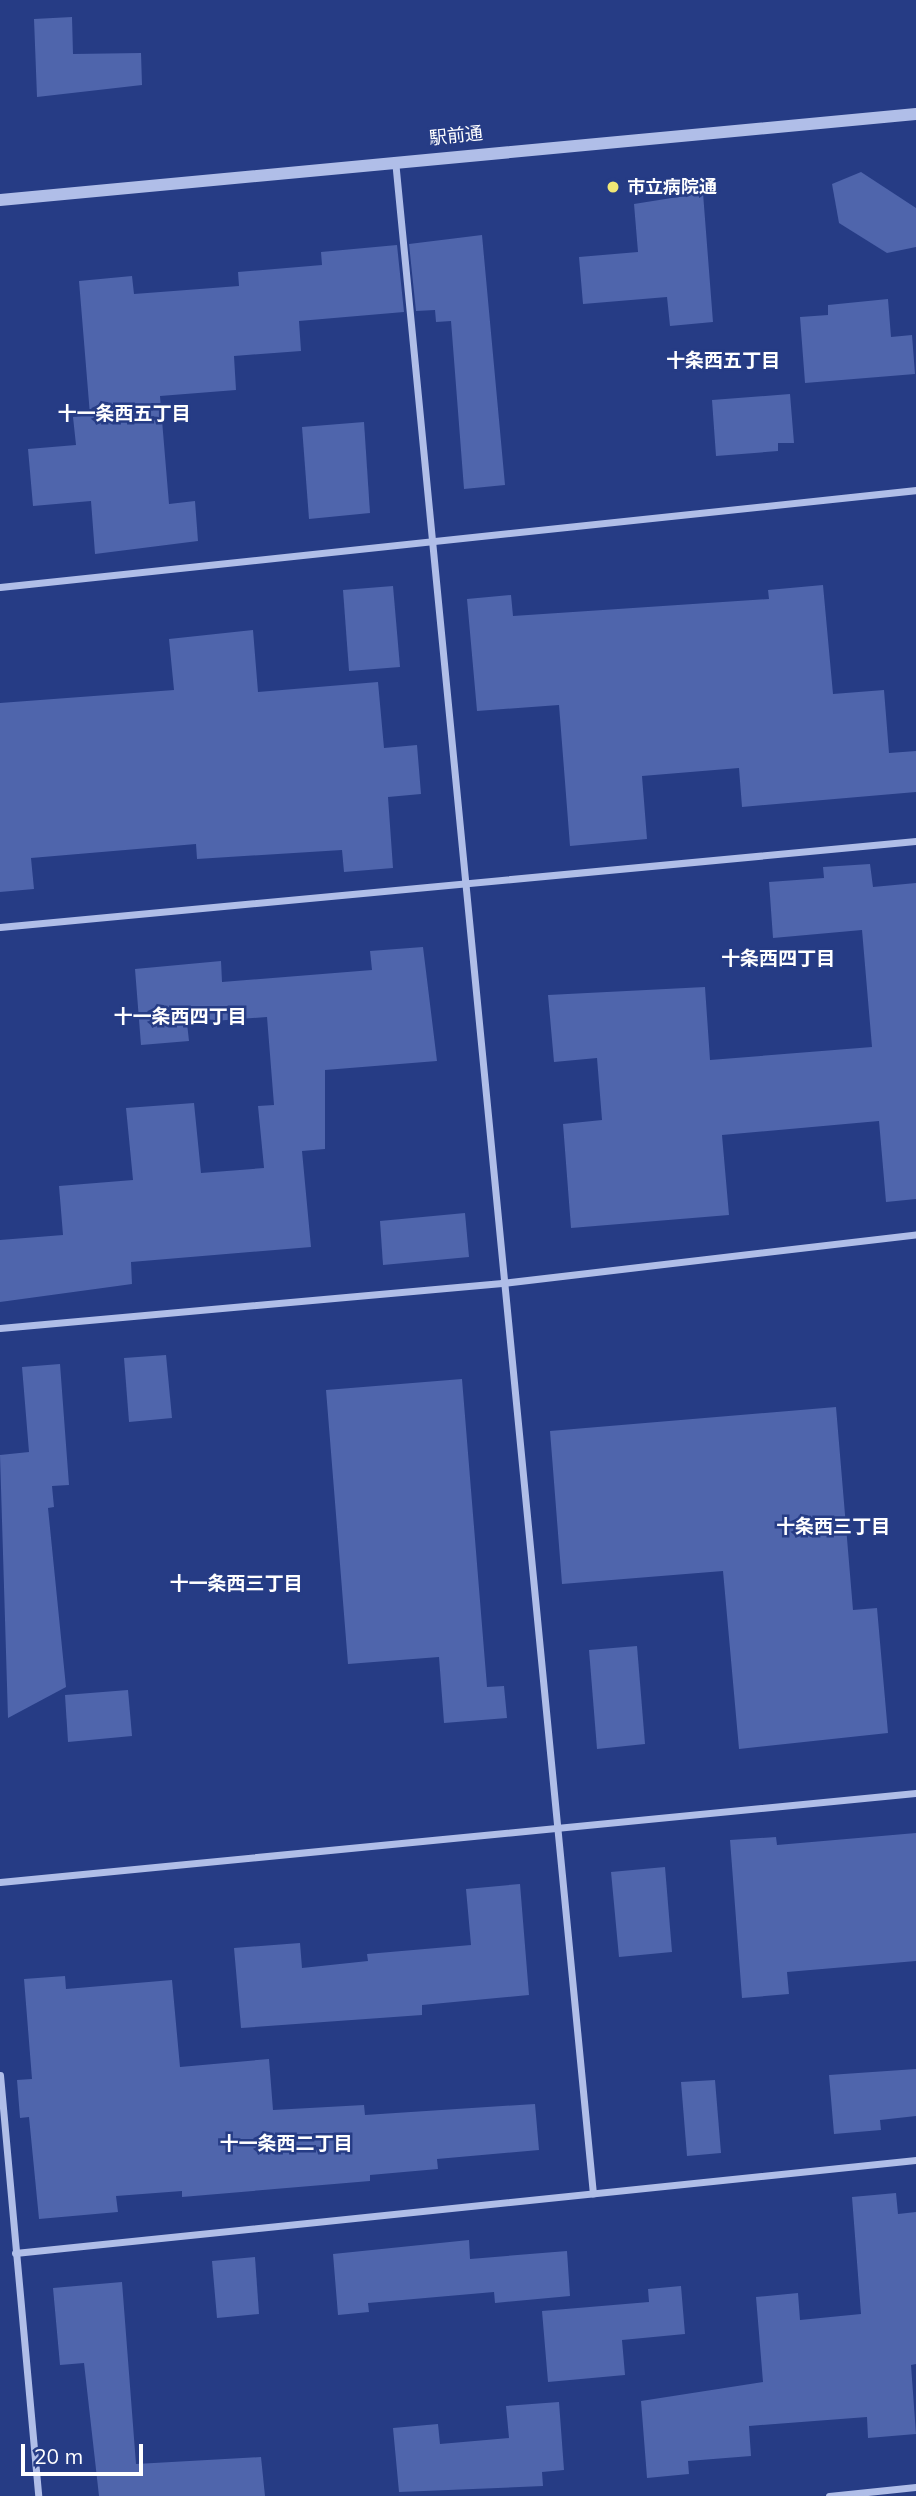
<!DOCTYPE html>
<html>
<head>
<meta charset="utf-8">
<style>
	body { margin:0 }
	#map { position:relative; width:916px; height:2496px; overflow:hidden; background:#263c85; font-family:Mulish,"Noto Sans JP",sans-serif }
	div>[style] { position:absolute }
	.building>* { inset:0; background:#4f65ac }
	.minor>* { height:7px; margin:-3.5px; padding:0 3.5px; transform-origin:3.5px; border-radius:3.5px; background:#b0bee8 }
	.tertiary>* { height:12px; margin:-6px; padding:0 6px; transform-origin:6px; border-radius:6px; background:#b0bee8 }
	.dots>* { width:19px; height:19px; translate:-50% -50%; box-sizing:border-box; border:4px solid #263c85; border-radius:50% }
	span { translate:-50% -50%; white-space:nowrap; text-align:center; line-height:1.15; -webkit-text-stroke:5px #263c85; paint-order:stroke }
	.street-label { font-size:18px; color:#fff }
	.poi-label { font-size:18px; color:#fff; font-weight:700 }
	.left { translate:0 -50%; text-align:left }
	.neighbourhood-label { font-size:19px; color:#fff; font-weight:700 }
	.scale { position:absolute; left:21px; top:2444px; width:122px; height:32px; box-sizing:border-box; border:4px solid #fff; border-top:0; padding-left:9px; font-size:21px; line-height:24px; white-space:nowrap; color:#fff; -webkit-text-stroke:5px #263c85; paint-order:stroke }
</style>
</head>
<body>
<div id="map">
	<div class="building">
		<i style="clip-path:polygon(72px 17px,73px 54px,141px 53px,142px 85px,37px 97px,34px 19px)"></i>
		<i style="clip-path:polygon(861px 172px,916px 208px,916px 247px,887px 253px,839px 223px,832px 184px)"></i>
		<i style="clip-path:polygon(703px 193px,713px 322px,670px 326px,667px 297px,583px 304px,579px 257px,638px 252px,634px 204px)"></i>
		<i style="clip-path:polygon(482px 235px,505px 485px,464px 489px,451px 321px,436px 322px,435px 310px,416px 311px,409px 244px)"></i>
		<i style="clip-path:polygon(397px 245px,404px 312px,299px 321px,301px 351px,234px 356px,236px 390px,160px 396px,169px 504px,195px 501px,198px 541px,95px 554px,91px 501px,33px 506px,28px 449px,76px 445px,73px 417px,90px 415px,79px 281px,132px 276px,134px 294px,239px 286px,238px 272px,322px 265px,321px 252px)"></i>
		<i style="clip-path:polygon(888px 299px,891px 337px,912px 335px,915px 374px,805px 383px,800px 317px,828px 315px,828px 305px)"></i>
		<i style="clip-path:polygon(790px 394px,794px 443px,778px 443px,778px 451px,716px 456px,712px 400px)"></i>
		<i style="clip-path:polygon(364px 422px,370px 513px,309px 519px,302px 427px)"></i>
		<i style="clip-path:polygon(823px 585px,833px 694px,884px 690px,889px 753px,916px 751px,916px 792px,742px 807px,739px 768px,642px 776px,647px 839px,570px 846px,559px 705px,477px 711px,467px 599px,511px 595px,513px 616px,769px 599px,768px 590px)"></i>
		<i style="clip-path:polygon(393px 586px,400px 667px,349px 671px,343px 590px)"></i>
		<i style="clip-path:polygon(253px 630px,258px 692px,378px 682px,384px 748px,417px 745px,421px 794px,388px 797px,393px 868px,344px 872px,342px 850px,197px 859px,196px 844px,31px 858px,34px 889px,0 892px,0 703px,174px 690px,169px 639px)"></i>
		<i style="clip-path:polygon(870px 864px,873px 887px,916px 883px,916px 1199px,886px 1202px,879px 1121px,722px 1135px,729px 1215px,571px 1228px,563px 1124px,602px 1120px,597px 1058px,554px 1062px,548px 995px,705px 987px,710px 1060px,872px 1047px,862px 930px,773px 938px,769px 882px,824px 878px,823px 867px)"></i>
		<i style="clip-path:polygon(423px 947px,437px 1061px,325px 1070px,325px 1149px,302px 1151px,311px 1247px,131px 1262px,132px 1284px,0 1302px,0 1240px,63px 1235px,59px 1186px,133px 1180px,126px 1108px,194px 1103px,201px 1173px,264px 1168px,258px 1106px,274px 1105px,267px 1017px,187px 1023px,189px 1041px,141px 1045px,135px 969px,221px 961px,222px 982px,372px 970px,370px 951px)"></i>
		<i style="clip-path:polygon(465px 1213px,469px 1257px,383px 1265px,380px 1221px)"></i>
		<i style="clip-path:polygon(166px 1355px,172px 1418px,129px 1422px,124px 1358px)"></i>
		<i style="clip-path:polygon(60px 1364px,69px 1485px,52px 1486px,54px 1507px,48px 1508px,66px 1687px,8px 1718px,0 1455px,29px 1452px,22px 1367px)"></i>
		<i style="clip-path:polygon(462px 1379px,487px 1687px,504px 1686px,507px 1718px,444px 1723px,439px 1657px,348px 1664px,326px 1390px)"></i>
		<i style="clip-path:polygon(836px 1407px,853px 1610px,877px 1608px,888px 1733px,739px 1749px,723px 1571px,562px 1584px,550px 1431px)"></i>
		<i style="clip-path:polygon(637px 1646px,645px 1744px,597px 1749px,589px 1650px)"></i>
		<i style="clip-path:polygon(128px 1690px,132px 1736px,68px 1742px,65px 1695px)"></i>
		<i style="clip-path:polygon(916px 1833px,916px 1961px,787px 1972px,789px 1994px,742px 1998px,730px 1840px,776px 1837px,777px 1845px)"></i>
		<i style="clip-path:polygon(665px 1867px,672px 1952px,619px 1957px,611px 1872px)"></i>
		<i style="clip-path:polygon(520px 1884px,529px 1995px,422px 2005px,422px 2015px,241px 2028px,234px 1948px,300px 1943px,302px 1968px,368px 1961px,367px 1954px,471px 1945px,466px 1889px)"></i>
		<i style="clip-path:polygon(65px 1976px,66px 1989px,172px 1980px,180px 2067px,269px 2059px,273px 2110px,364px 2105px,365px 2115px,535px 2104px,539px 2150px,437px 2159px,438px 2169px,370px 2175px,370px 2181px,182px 2197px,182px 2191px,116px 2196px,118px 2212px,39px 2219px,29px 2117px,20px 2118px,17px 2080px,32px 2079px,24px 1979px)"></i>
		<i style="clip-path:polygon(916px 2069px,916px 2116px,880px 2120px,881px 2130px,834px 2134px,829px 2075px)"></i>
		<i style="clip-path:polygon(715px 2080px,721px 2153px,687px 2156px,681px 2082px)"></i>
		<i style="clip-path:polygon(896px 2193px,898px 2214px,916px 2212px,916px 2364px,911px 2365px,916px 2434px,868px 2438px,867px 2417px,749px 2426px,751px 2456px,688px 2461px,689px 2474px,647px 2478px,641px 2401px,763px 2382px,756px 2297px,798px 2293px,800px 2320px,861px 2314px,852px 2197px)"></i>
		<i style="clip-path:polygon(469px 2240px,470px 2259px,567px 2251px,570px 2296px,495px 2303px,494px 2292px,368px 2303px,369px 2312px,338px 2315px,333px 2254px)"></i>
		<i style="clip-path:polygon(255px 2257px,259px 2314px,217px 2318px,212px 2261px)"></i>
		<i style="clip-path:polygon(122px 2282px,136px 2464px,261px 2457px,265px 2496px,99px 2496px,84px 2363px,60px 2365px,53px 2288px)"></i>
		<i style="clip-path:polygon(681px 2286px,685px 2334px,622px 2340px,625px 2375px,548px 2382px,542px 2311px,649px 2302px,648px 2289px)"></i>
		<i style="clip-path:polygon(559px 2402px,564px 2470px,542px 2472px,543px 2486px,399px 2492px,393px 2428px,438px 2424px,440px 2444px,509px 2438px,506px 2406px)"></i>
	</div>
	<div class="minor">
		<i style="left:395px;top:160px;width:2043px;rotate:84.44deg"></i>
		<i style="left:0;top:587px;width:921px;rotate:-6.04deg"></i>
		<i style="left:0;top:927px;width:920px;rotate:-5.36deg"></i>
		<i style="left:0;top:1328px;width:504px;rotate:-5.12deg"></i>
		<i style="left:502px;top:1283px;width:417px;rotate:-6.7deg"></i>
		<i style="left:0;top:1882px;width:920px;rotate:-5.55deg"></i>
		<i style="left:0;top:2075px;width:423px;rotate:84.8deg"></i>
		<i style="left:15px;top:2253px;width:906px;rotate:-5.89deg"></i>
		<i style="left:829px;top:2496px;width:87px;rotate:-5.9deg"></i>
	</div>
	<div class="tertiary">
		<i style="left:0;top:200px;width:920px;rotate:-5.36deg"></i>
	</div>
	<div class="dots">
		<i style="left:613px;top:187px;background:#f1e775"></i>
	</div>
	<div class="street-label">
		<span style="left:456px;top:136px;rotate:-6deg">駅前通</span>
	</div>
	<div class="poi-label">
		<span class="left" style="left:627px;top:187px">市立病院通</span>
	</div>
	<div class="neighbourhood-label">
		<span style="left:723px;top:361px">十条西五丁目</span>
		<span style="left:124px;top:414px">十一条西五丁目</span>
		<span style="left:778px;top:959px">十条西四丁目</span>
		<span style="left:180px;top:1017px">十一条西四丁目</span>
		<span style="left:833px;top:1527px">十条西三丁目</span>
		<span style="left:236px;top:1584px">十一条西三丁目</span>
		<span style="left:286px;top:2144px">十一条西二丁目</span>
	</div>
	<div class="scale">20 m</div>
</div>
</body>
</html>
